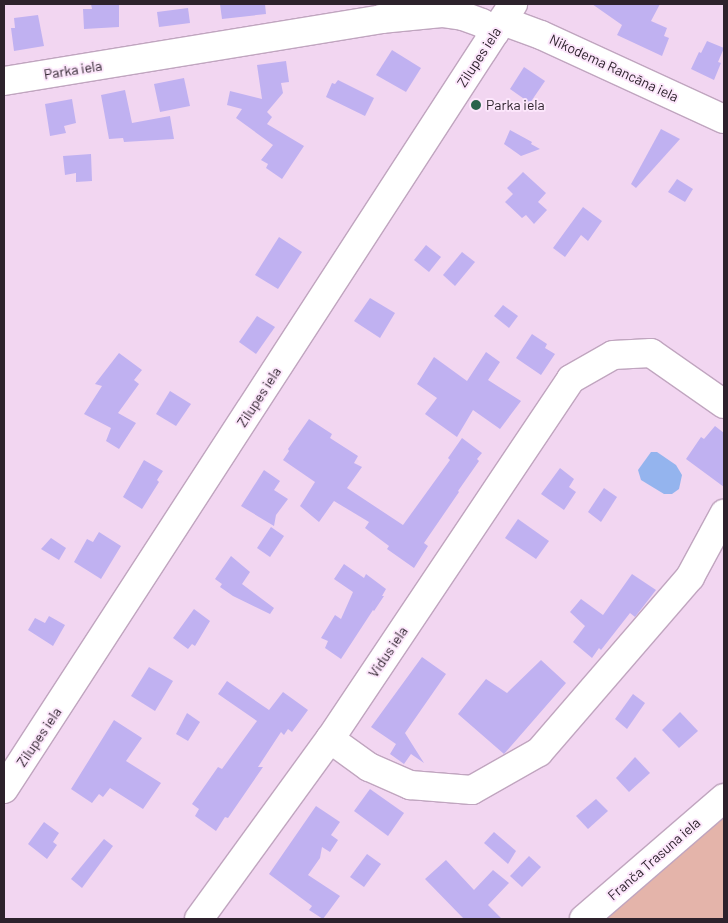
<!DOCTYPE html>
<html>
<head>
<meta charset="utf-8">
<style>
	body { margin:0 }
	#map { position:relative; width:728px; height:923px; overflow:hidden; background:#f2d6f1; font-family:Barlow,sans-serif }
	div>[style] { position:absolute }
	.green>* { inset:0; background:#e4b4aa }
	.water>* { inset:0; background:#94b4ee }
	.building>* { inset:0; background:#c0b1f1 }
	.roads { filter:drop-shadow(1px 0 #c0a5bf) drop-shadow(-1px 0 #c0a5bf) drop-shadow(0 1px #c0a5bf) drop-shadow(0 -1px #c0a5bf) }
	.minor>* { height:28px; margin:-14px; padding:0 14px; transform-origin:14px; border-radius:14px; background:#fff }
	.major>* { height:28px; margin:-14px; padding:0 14px; transform-origin:14px; border-radius:14px; background:#fff }
	.dots>* { width:14px; height:14px; translate:-50% -50%; box-sizing:border-box; border:2px solid #fce6fb; border-radius:50% }
	span { translate:-50% -50%; white-space:nowrap; text-align:center; line-height:1.15; -webkit-text-stroke:4px #fce6fb; paint-order:stroke }
	.street-label { font-size:14px; color:#2d222c }
	.poi-label { font-size:14px; color:#2d222c }
	.left { translate:0 -50%; text-align:left }
	.frame { position:absolute; inset:0; border:5px solid #2d222c; pointer-events:none }
</style>
</head>
<body>
<div id="map">
	<div class="green">
		<i style="clip-path:polygon(724px 811px,724px 919px,596px 919px)"></i>
	</div>
	<div class="water">
		<i style="clip-path:polygon(651px 452px,657px 452px,676px 465px,682px 475px,679px 489px,672px 494px,664px 494px,641px 480px,638px 470px)"></i>
	</div>
	<div class="building">
		<i style="clip-path:polygon(91px 4px,119px 4px,119px 27px,84px 29px,83px 9px,92px 9px)"></i>
		<i style="clip-path:polygon(220px 4px,265px 4px,266px 14px,222px 19px)"></i>
		<i style="clip-path:polygon(592px 4px,660px 4px,651px 21px,667px 28px,664px 36px,669px 38px,662px 56px,617px 35px,622px 25px)"></i>
		<i style="clip-path:polygon(188px 8px,190px 23px,159px 27px,157px 12px)"></i>
		<i style="clip-path:polygon(38px 15px,44px 46px,14px 51px,11px 28px,15px 28px,14px 18px)"></i>
		<i style="clip-path:polygon(707px 41px,724px 48px,718px 62px,721px 63px,714px 80px,691px 69px,699px 52px,701px 53px)"></i>
		<i style="clip-path:polygon(392px 50px,421px 68px,406px 92px,376px 75px)"></i>
		<i style="clip-path:polygon(286px 61px,289px 82px,281px 83px,283px 93px,267px 112px,272px 117px,267px 124px,304px 146px,282px 179px,266px 168px,268px 164px,261px 160px,273px 145px,236px 118px,242px 109px,227px 105px,230px 91px,262px 99px,257px 65px)"></i>
		<i style="clip-path:polygon(524px 67px,545px 81px,530px 103px,510px 89px)"></i>
		<i style="clip-path:polygon(184px 78px,190px 106px,160px 112px,154px 84px)"></i>
		<i style="clip-path:polygon(338px 80px,374px 98px,365px 116px,326px 97px,332px 83px,335px 84px)"></i>
		<i style="clip-path:polygon(125px 90px,132px 123px,170px 116px,174px 139px,124px 142px,123px 138px,109px 139px,101px 95px)"></i>
		<i style="clip-path:polygon(72px 99px,76px 123px,64px 126px,66px 133px,50px 136px,45px 104px)"></i>
		<i style="clip-path:polygon(661px 129px,680px 139px,636px 188px,631px 184px)"></i>
		<i style="clip-path:polygon(510px 130px,532px 142px,531px 144px,540px 149px,521px 156px,504px 144px)"></i>
		<i style="clip-path:polygon(91px 154px,92px 181px,76px 182px,76px 173px,65px 175px,63px 156px)"></i>
		<i style="clip-path:polygon(523px 172px,546px 193px,538px 202px,547px 210px,534px 224px,526px 215px,522px 218px,505px 202px,513px 194px,507px 188px)"></i>
		<i style="clip-path:polygon(677px 179px,693px 189px,685px 202px,668px 192px)"></i>
		<i style="clip-path:polygon(583px 207px,602px 221px,588px 241px,581px 235px,565px 257px,553px 248px)"></i>
		<i style="clip-path:polygon(279px 237px,302px 252px,278px 289px,255px 275px)"></i>
		<i style="clip-path:polygon(426px 245px,441px 257px,429px 272px,414px 260px)"></i>
		<i style="clip-path:polygon(462px 252px,475px 262px,455px 286px,443px 275px)"></i>
		<i style="clip-path:polygon(370px 298px,395px 313px,380px 338px,354px 321px)"></i>
		<i style="clip-path:polygon(503px 305px,518px 316px,509px 328px,494px 316px)"></i>
		<i style="clip-path:polygon(257px 316px,275px 327px,256px 354px,239px 342px)"></i>
		<i style="clip-path:polygon(532px 334px,547px 344px,545px 348px,555px 354px,541px 375px,516px 358px)"></i>
		<i style="clip-path:polygon(486px 352px,500px 362px,488px 380px,521px 401px,500px 429px,473px 410px,457px 437px,425px 414px,437px 398px,417px 384px,434px 357px,467px 381px)"></i>
		<i style="clip-path:polygon(119px 353px,142px 370px,134px 380px,139px 384px,118px 413px,136px 423px,119px 449px,106px 441px,111px 428px,84px 414px,102px 386px,95px 384px)"></i>
		<i style="clip-path:polygon(170px 391px,191px 404px,176px 426px,156px 414px)"></i>
		<i style="clip-path:polygon(309px 419px,332px 434px,330px 438px,358px 456px,354px 463px,362px 467px,347px 488px,403px 525px,450px 460px,448px 458px,462px 438px,482px 453px,477px 459px,479px 461px,458px 491px,459px 492px,424px 543px,428px 546px,414px 568px,387px 549px,389px 546px,365px 528px,369px 522px,334px 501px,319px 522px,300px 506px,315px 482px,283px 460px,289px 451px,288px 449px)"></i>
		<i style="clip-path:polygon(715px 426px,724px 433px,724px 487px,686px 459px,701px 437px,704px 439px)"></i>
		<i style="clip-path:polygon(144px 460px,163px 471px,157px 480px,159px 482px,142px 509px,123px 497px)"></i>
		<i style="clip-path:polygon(560px 468px,574px 479px,569px 487px,576px 492px,564px 510px,541px 494px)"></i>
		<i style="clip-path:polygon(264px 470px,280px 481px,274px 490px,288px 499px,276px 515px,274px 526px,241px 506px)"></i>
		<i style="clip-path:polygon(604px 488px,617px 497px,601px 522px,588px 512px)"></i>
		<i style="clip-path:polygon(518px 519px,549px 541px,536px 559px,505px 538px)"></i>
		<i style="clip-path:polygon(271px 527px,284px 536px,270px 557px,257px 548px)"></i>
		<i style="clip-path:polygon(99px 532px,121px 546px,101px 579px,74px 562px,87px 539px,93px 542px)"></i>
		<i style="clip-path:polygon(51px 538px,66px 548px,59px 560px,41px 549px)"></i>
		<i style="clip-path:polygon(231px 556px,250px 572px,242px 584px,274px 608px,270px 614px,233px 596px,220px 587px,222px 584px,215px 579px)"></i>
		<i style="clip-path:polygon(344px 564px,364px 578px,366px 574px,386px 589px,382px 596px,384px 596px,374px 611px,373px 610px,341px 659px,325px 648px,328px 641px,321px 638px,335px 615px,341px 619px,353px 592px,334px 579px)"></i>
		<i style="clip-path:polygon(632px 574px,656px 590px,635px 617px,630px 613px,601px 650px,599px 648px,592px 658px,573px 642px,585px 626px,570px 612px,581px 599px,603px 615px)"></i>
		<i style="clip-path:polygon(194px 609px,210px 621px,195px 646px,192px 644px,188px 649px,173px 638px)"></i>
		<i style="clip-path:polygon(49px 616px,65px 625px,53px 646px,28px 630px,35px 618px,45px 623px)"></i>
		<i style="clip-path:polygon(422px 657px,446px 674px,405px 733px,424px 763px,411px 754px,404px 764px,390px 754px,396px 744px,371px 727px)"></i>
		<i style="clip-path:polygon(541px 660px,566px 683px,504px 754px,458px 714px,486px 679px,507px 693px)"></i>
		<i style="clip-path:polygon(149px 667px,173px 681px,155px 711px,131px 696px)"></i>
		<i style="clip-path:polygon(227px 681px,269px 710px,283px 692px,308px 710px,292px 732px,288px 729px,284px 735px,281px 732px,258px 767px,263px 767px,228px 818px,225px 817px,216px 831px,195px 816px,199px 809px,192px 804px,218px 767px,222px 769px,257px 721px,218px 694px)"></i>
		<i style="clip-path:polygon(633px 694px,645px 703px,627px 729px,615px 719px)"></i>
		<i style="clip-path:polygon(680px 712px,698px 731px,679px 748px,662px 730px)"></i>
		<i style="clip-path:polygon(187px 713px,200px 722px,188px 741px,176px 734px)"></i>
		<i style="clip-path:polygon(114px 720px,142px 738px,126px 761px,161px 783px,143px 809px,110px 788px,103px 797px,99px 794px,92px 803px,71px 789px)"></i>
		<i style="clip-path:polygon(635px 757px,650px 773px,629px 792px,616px 778px)"></i>
		<i style="clip-path:polygon(370px 789px,404px 813px,388px 836px,354px 811px)"></i>
		<i style="clip-path:polygon(596px 799px,608px 811px,588px 829px,576px 816px)"></i>
		<i style="clip-path:polygon(316px 806px,340px 822px,331px 835px,338px 840px,330px 852px,322px 847px,320px 858px,308px 875px,340px 896px,323px 919px,309px 910px,312px 906px,269px 874px)"></i>
		<i style="clip-path:polygon(44px 822px,59px 833px,53px 842px,57px 845px,47px 859px,28px 844px)"></i>
		<i style="clip-path:polygon(494px 832px,516px 851px,508px 864px,484px 843px)"></i>
		<i style="clip-path:polygon(104px 839px,113px 846px,82px 888px,71px 879px)"></i>
		<i style="clip-path:polygon(367px 854px,381px 864px,364px 887px,350px 877px)"></i>
		<i style="clip-path:polygon(529px 856px,541px 867px,522px 887px,510px 876px)"></i>
		<i style="clip-path:polygon(446px 860px,474px 890px,493px 870px,509px 883px,488px 905px,502px 919px,464px 919px,425px 879px)"></i>
	</div>
	<div class="roads">
		<div class="minor">
			<i style="left:503px;top:21px;width:40px;rotate:20.2deg"></i>
			<i style="left:541px;top:35px;width:201px;rotate:24.7deg"></i>
			<i style="left:4px;top:81px;width:382px;rotate:-9.3deg"></i>
			<i style="left:381px;top:19px;width:61px;rotate:-5.6deg"></i>
			<i style="left:442px;top:13px;width:21px;rotate:8deg"></i>
			<i style="left:463px;top:16px;width:20px;rotate:20deg"></i>
			<i style="left:482px;top:23px;width:16px;rotate:35deg"></i>
			<i style="left:330px;top:739px;width:48px;rotate:35.7deg"></i>
			<i style="left:369px;top:767px;width:45px;rotate:23.7deg"></i>
			<i style="left:410px;top:785px;width:62px;rotate:4.6deg"></i>
			<i style="left:472px;top:790px;width:77px;rotate:-29.6deg"></i>
			<i style="left:539px;top:752px;width:231px;rotate:-49.2deg"></i>
			<i style="left:690px;top:577px;width:72px;rotate:-61.6deg"></i>
			<i style="left:199px;top:919px;width:223px;rotate:-54deg"></i>
			<i style="left:330px;top:739px;width:433px;rotate:-56.2deg"></i>
			<i style="left:571px;top:379px;width:48px;rotate:-29.7deg"></i>
			<i style="left:613px;top:355px;width:38px;rotate:-3deg"></i>
			<i style="left:651px;top:353px;width:89px;rotate:34.9deg"></i>
			<i style="left:584px;top:919px;width:185px;rotate:-40.8deg"></i>
		</div>
		<div class="major">
			<i style="left:4px;top:789px;width:936px;rotate:-57.04deg"></i>
		</div>
	</div>
	<div class="dots">
		<i style="left:476px;top:105px;background:#29634c"></i>
	</div>
	<div class="street-label">
		<span style="left:479px;top:57px;rotate:-57deg">Zilupes iela</span>
		<span style="left:614px;top:68px;rotate:25deg">Nikodema Rancāna iela</span>
		<span style="left:73px;top:70px;rotate:-9deg">Parka iela</span>
		<span style="left:259px;top:397px;rotate:-57deg">Zilupes iela</span>
		<span style="left:388px;top:652px;rotate:-56deg">Vidus iela</span>
		<span style="left:39px;top:737px;rotate:-56deg">Zilupes iela</span>
		<span style="left:654px;top:859px;rotate:-41deg">Franča Trasuna iela</span>
	</div>
	<div class="poi-label">
		<span class="left" style="left:486px;top:105px">Parka iela</span>
	</div>
	<div class="frame"></div>
</div>
</body>
</html>
